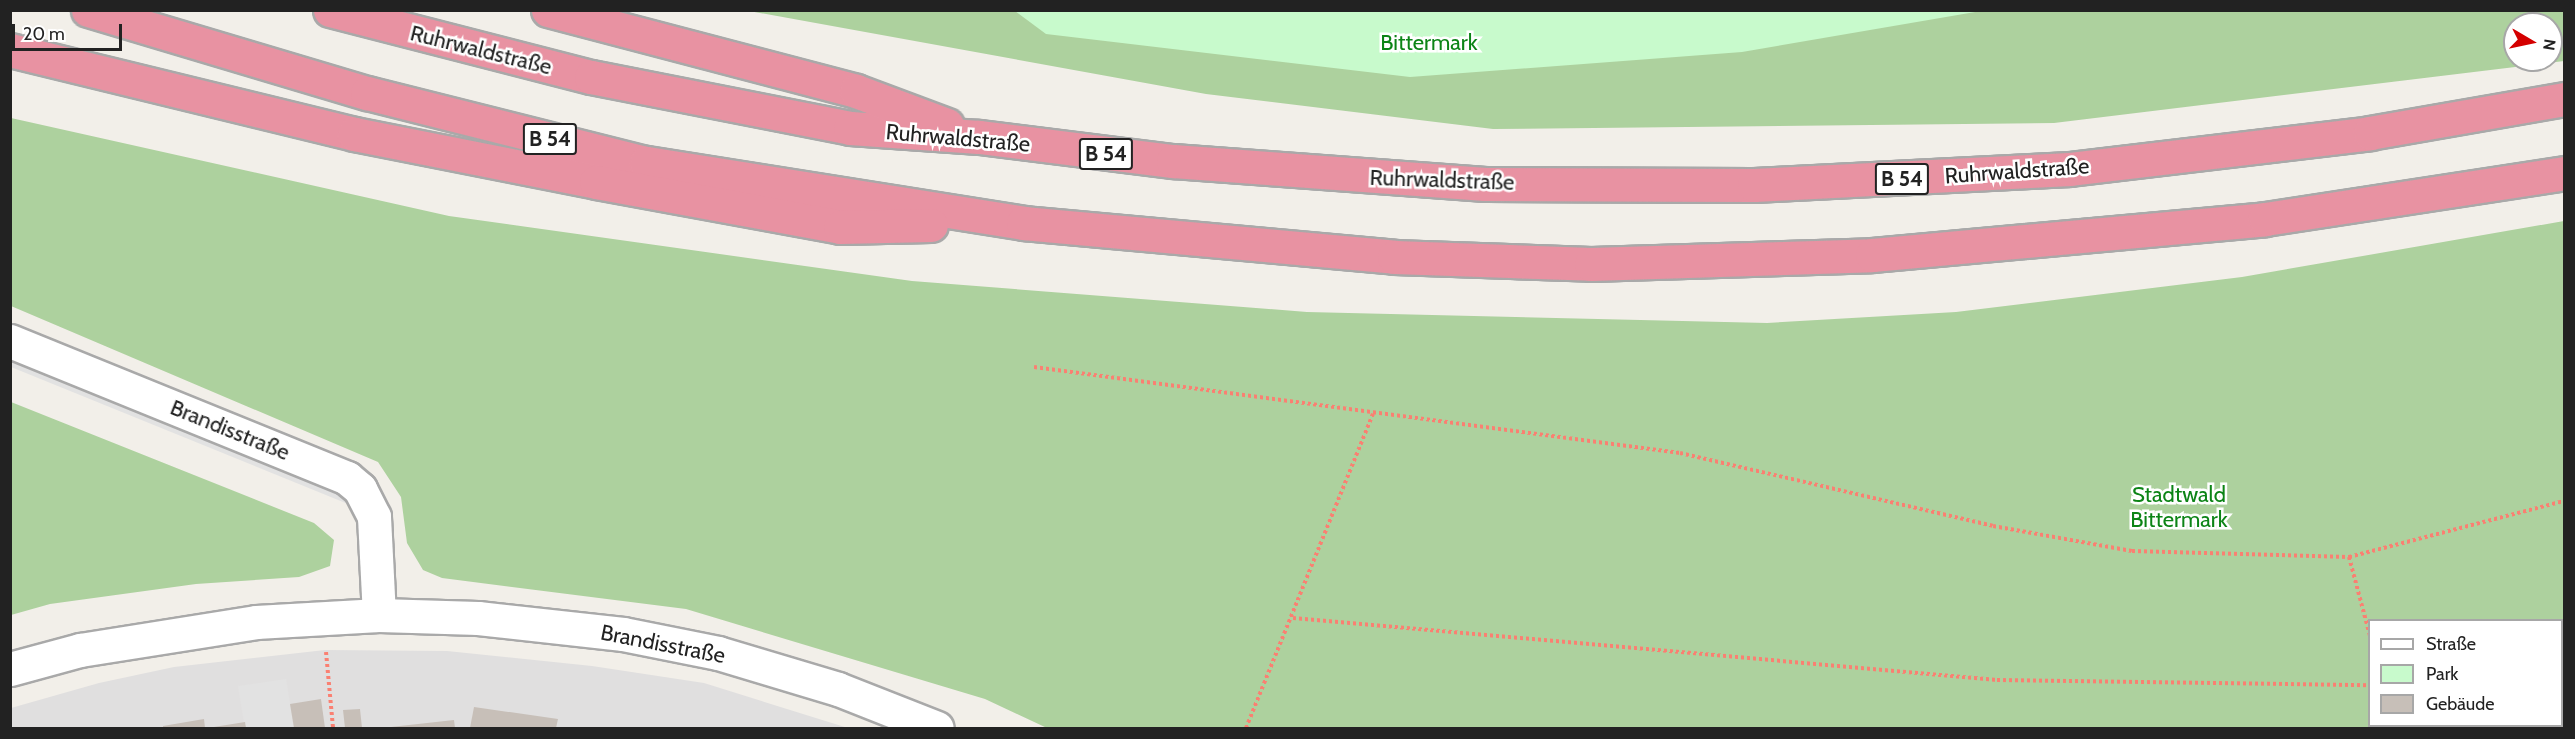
<!DOCTYPE html>
<html>
<head>
<meta charset="utf-8">
<style>
	body { margin:0 }
	#map { position:relative; width:2575px; height:739px; overflow:hidden; background:#f2efe9; font-family:Cabin,sans-serif }
	div>[style] { position:absolute }
	.residential>* { inset:0; background:#e0dfdf }
	.forest>* { inset:0; background:#add19e }
	.park>* { inset:0; background:#c8facc }
	.parking>* { inset:0; background:#e2e2e2 }
	.stream>* { height:10px; margin:-5px; padding:0 5px; transform-origin:5px; border-radius:5px; background:#aad3df }
	.building>* { inset:0; background:#c7bfb8 }
	.path>* { height:4px; margin-top:-2px; transform-origin:0; background:repeating-linear-gradient(90deg,#fa8072 0 3px,transparent 0 6px) }
	.roads { filter:drop-shadow(2px 0 #a9a9a9) drop-shadow(-2px 0 #a9a9a9) drop-shadow(0 2px #a9a9a9) drop-shadow(0 -2px #a9a9a9) }
	.minor>* { height:33px; margin:-16.5px; padding:0 16.5px; transform-origin:16.5px; border-radius:16.5px; background:#fff }
	.highway>* { height:33px; margin:-16.5px; padding:0 16.5px; transform-origin:16.5px; border-radius:16.5px; background:#e892a2 }
	span { translate:-50% -50%; white-space:nowrap; text-align:center; line-height:1.15; -webkit-text-stroke:5px #fff; paint-order:stroke }
	.shield-label span { padding:2px 4px; background:#fff; border:2px solid; border-radius:4px; -webkit-text-stroke-width:0 }
	.shield-label { font-size:21px; color:#222; font-weight:700 }
	.park-label { font-size:22px; color:#0c8416 }
	.street-label { font-size:22px; color:#222 }
	.frame { position:absolute; inset:0; border:12px solid #222; pointer-events:none }
	.legend { position:absolute; left:2368px; top:619px; width:195px; height:108px; box-sizing:border-box; background:#fff; border:2px solid #a7a7a7; margin:0; padding:8px 10px; list-style:none; font-size:18px; color:#222 }
	.legend li { display:flex; align-items:center; gap:12px; height:30px }
	.legend b { width:30px; border:2px solid #a7a7a7 }
	.north { position:absolute; left:2503px; top:12px; width:60px; height:60px; box-sizing:border-box; background:#fff; border:2px solid #a7a7a7; border-radius:50%; rotate:99deg; font-size:16px; font-weight:700; line-height:24px; text-align:center; color:#222 }
	.north::after { content:''; display:block; margin:auto; width:21px; height:27px; background:#d40000; clip-path:polygon(50% 0,100% 100%,50% 72%,0 100%) }
	.scale { position:absolute; left:12px; top:24px; width:110px; height:27px; box-sizing:border-box; border:3px solid #222; border-top:0; padding-left:8px; font-size:18px; line-height:21px; white-space:nowrap; color:#222; -webkit-text-stroke:4px #fff; paint-order:stroke }
</style>
</head>
<body>
<div id="map">
	<div class="residential">
		<i style="clip-path:polygon(325px 650px,447px 651px,592px 666px,704px 683px,848px 728px,11px 728px,11px 708px,99px 683px,174px 667px)"></i>
	</div>
	<div class="forest">
		<i style="clip-path:polygon(evenodd,2564px 10px,2564px 61px,2054px 123px,1493px 129px,1206px 94px,749px 11px,2564px 10px,2515px 24px,2551px 24px,2551px 60px,2515px 60px,2515px 24px)"></i>
		<i style="clip-path:polygon(evenodd,11px 118px,449px 216px,912px 281px,1307px 312px,1767px 323px,1956px 312px,2242px 277px,2564px 221px,2564px 728px,1047px 728px,985px 699px,686px 609px,442px 578px,423px 570px,407px 543px,401px 497px,378px 462px,11px 306px,11px 118px,2370px 620px,2562px 620px,2562px 726px,2370px 726px,2370px 620px)"></i>
		<i style="clip-path:polygon(11px 402px,314px 523px,334px 540px,330px 566px,299px 577px,196px 584px,50px 604px,11px 615px)"></i>
	</div>
	<div class="park">
		<i style="clip-path:polygon(1015px 11px,1981px 11px,1742px 52px,1410px 77px,1046px 34px)"></i>
	</div>
	<div class="parking">
		<i style="clip-path:polygon(10px 351px,354px 490px,348px 504px,11px 367px)"></i>
		<i style="clip-path:polygon(286px 679px,294px 728px,245px 728px,238px 686px)"></i>
	</div>
	<div class="stream">
		<i style="left:2562px;top:683px;width:4px;rotate:-56deg"></i>
		<i style="left:2528px;top:728px;width:2px;rotate:-63deg"></i>
	</div>
	<div class="building">
		<i style="clip-path:polygon(321px 699px,325px 728px,294px 728px,290px 704px)"></i>
		<i style="clip-path:polygon(474px 707px,558px 719px,556px 728px,470px 728px)"></i>
		<i style="clip-path:polygon(360px 709px,362px 728px,345px 728px,343px 710px)"></i>
		<i style="clip-path:polygon(204px 719px,205px 728px,163px 728px,163px 726px)"></i>
		<i style="clip-path:polygon(454px 720px,455px 728px,391px 728px,391px 727px)"></i>
		<i style="clip-path:polygon(245px 722px,246px 728px,214px 728px,214px 727px)"></i>
	</div>
	<div class="path">
		<i style="left:1034px;top:367px;width:652px;rotate:7.58deg"></i>
		<i style="left:1680px;top:453px;width:321px;rotate:13.1deg"></i>
		<i style="left:1993px;top:526px;width:141px;rotate:10.2deg"></i>
		<i style="left:2132px;top:551px;width:217px;rotate:1.6deg"></i>
		<i style="left:2349px;top:557px;width:222px;rotate:-14.6deg"></i>
		<i style="left:2349px;top:557px;width:82px;rotate:75.1deg"></i>
		<i style="left:1293px;top:618px;width:707px;rotate:5.03deg"></i>
		<i style="left:1997px;top:680px;width:373px;rotate:0.8deg"></i>
		<i style="left:326px;top:652px;width:76px;rotate:84.7deg"></i>
		<i style="left:2396px;top:726px;width:2px;rotate:63deg"></i>
		<i style="left:1246px;top:728px;width:339px;rotate:-68deg"></i>
	</div>
	<div class="roads">
		<div class="minor">
			<i style="left:10px;top:341px;width:364px;rotate:22.1deg"></i>
			<i style="left:347px;top:478px;width:17px;rotate:40deg"></i>
			<i style="left:360px;top:489px;width:31px;rotate:63deg"></i>
			<i style="left:374px;top:517px;width:98px;rotate:87.1deg"></i>
			<i style="left:10px;top:669px;width:73px;rotate:-15.2deg"></i>
			<i style="left:80px;top:650px;width:178px;rotate:-9deg"></i>
			<i style="left:256px;top:622px;width:123px;rotate:-3.3deg"></i>
			<i style="left:379px;top:615px;width:99px;rotate:1.7deg"></i>
			<i style="left:478px;top:618px;width:146px;rotate:6.3deg"></i>
			<i style="left:623px;top:634px;width:97px;rotate:11.3deg"></i>
			<i style="left:718px;top:653px;width:125px;rotate:16.7deg"></i>
			<i style="left:838px;top:689px;width:106px;rotate:21.5deg"></i>
		</div>
		<div class="highway">
			<i style="left:88px;top:10px;width:291px;rotate:16.6deg"></i>
			<i style="left:367px;top:93px;width:288px;rotate:14.1deg"></i>
			<i style="left:646px;top:163px;width:382px;rotate:9deg"></i>
			<i style="left:1023px;top:223px;width:373px;rotate:5.2deg"></i>
			<i style="left:1394px;top:257px;width:197px;rotate:2deg"></i>
			<i style="left:1591px;top:264px;width:281px;rotate:-1.8deg"></i>
			<i style="left:1872px;top:255px;width:395px;rotate:-5.2deg"></i>
			<i style="left:2265px;top:219px;width:303px;rotate:-8.7deg"></i>
			<i style="left:330px;top:10px;width:269px;rotate:14.4deg"></i>
			<i style="left:591px;top:77px;width:264px;rotate:11.1deg"></i>
			<i style="left:850px;top:128px;width:129px;rotate:4deg"></i>
			<i style="left:979px;top:137px;width:195px;rotate:7.1deg"></i>
			<i style="left:1173px;top:161px;width:313px;rotate:4.2deg"></i>
			<i style="left:1485px;top:184px;width:269px;rotate:0.2deg"></i>
			<i style="left:1754px;top:185px;width:316px;rotate:-2.9deg"></i>
			<i style="left:2070px;top:169px;width:302px;rotate:-6.8deg"></i>
			<i style="left:2370px;top:133px;width:197px;rotate:-9.9deg"></i>
			<i style="left:548px;top:10px;width:318px;rotate:14.7deg"></i>
			<i style="left:856px;top:91px;width:97px;rotate:20.5deg"></i>
			<i style="left:10px;top:50px;width:354px;rotate:13.7deg"></i>
			<i style="left:354px;top:134px;width:247px;rotate:11.2deg"></i>
			<i style="left:596px;top:182px;width:248px;rotate:10.4deg"></i>
			<i style="left:840px;top:227px;width:91px;rotate:-1.3deg"></i>
		</div>
	</div>
	<div class="shield-label">
		<span style="left:550px;top:139px">B 54</span>
		<span style="left:1106px;top:154px">B 54</span>
		<span style="left:1902px;top:179px">B 54</span>
	</div>
	<div class="park-label">
		<span style="left:1429px;top:43px">Bittermark</span>
		<span style="left:2179px;top:507px">Stadtwald<br>Bittermark</span>
	</div>
	<div class="street-label">
		<span style="left:481px;top:50px;rotate:14deg">Ruhrwaldstraße</span>
		<span style="left:958px;top:138px;rotate:5deg">Ruhrwaldstraße</span>
		<span style="left:2017px;top:171px;rotate:-4deg">Ruhrwaldstraße</span>
		<span style="left:1442px;top:180px;rotate:2deg">Ruhrwaldstraße</span>
		<span style="left:230px;top:430px;rotate:22deg">Brandisstraße</span>
		<span style="left:663px;top:644px;rotate:11deg">Brandisstraße</span>
	</div>
	<div class="frame"></div>
	<ul class="legend">
	<li><b style="height:8px;background:#fff"></b>Straße</li>
	<li><b style="height:16px;background:#c8facc"></b>Park</li>
	<li><b style="height:16px;background:#c7bfb8"></b>Gebäude</li>
	</ul>
	<div class="north">N</div>
	<div class="scale">20 m</div>
</div>
</body>
</html>
